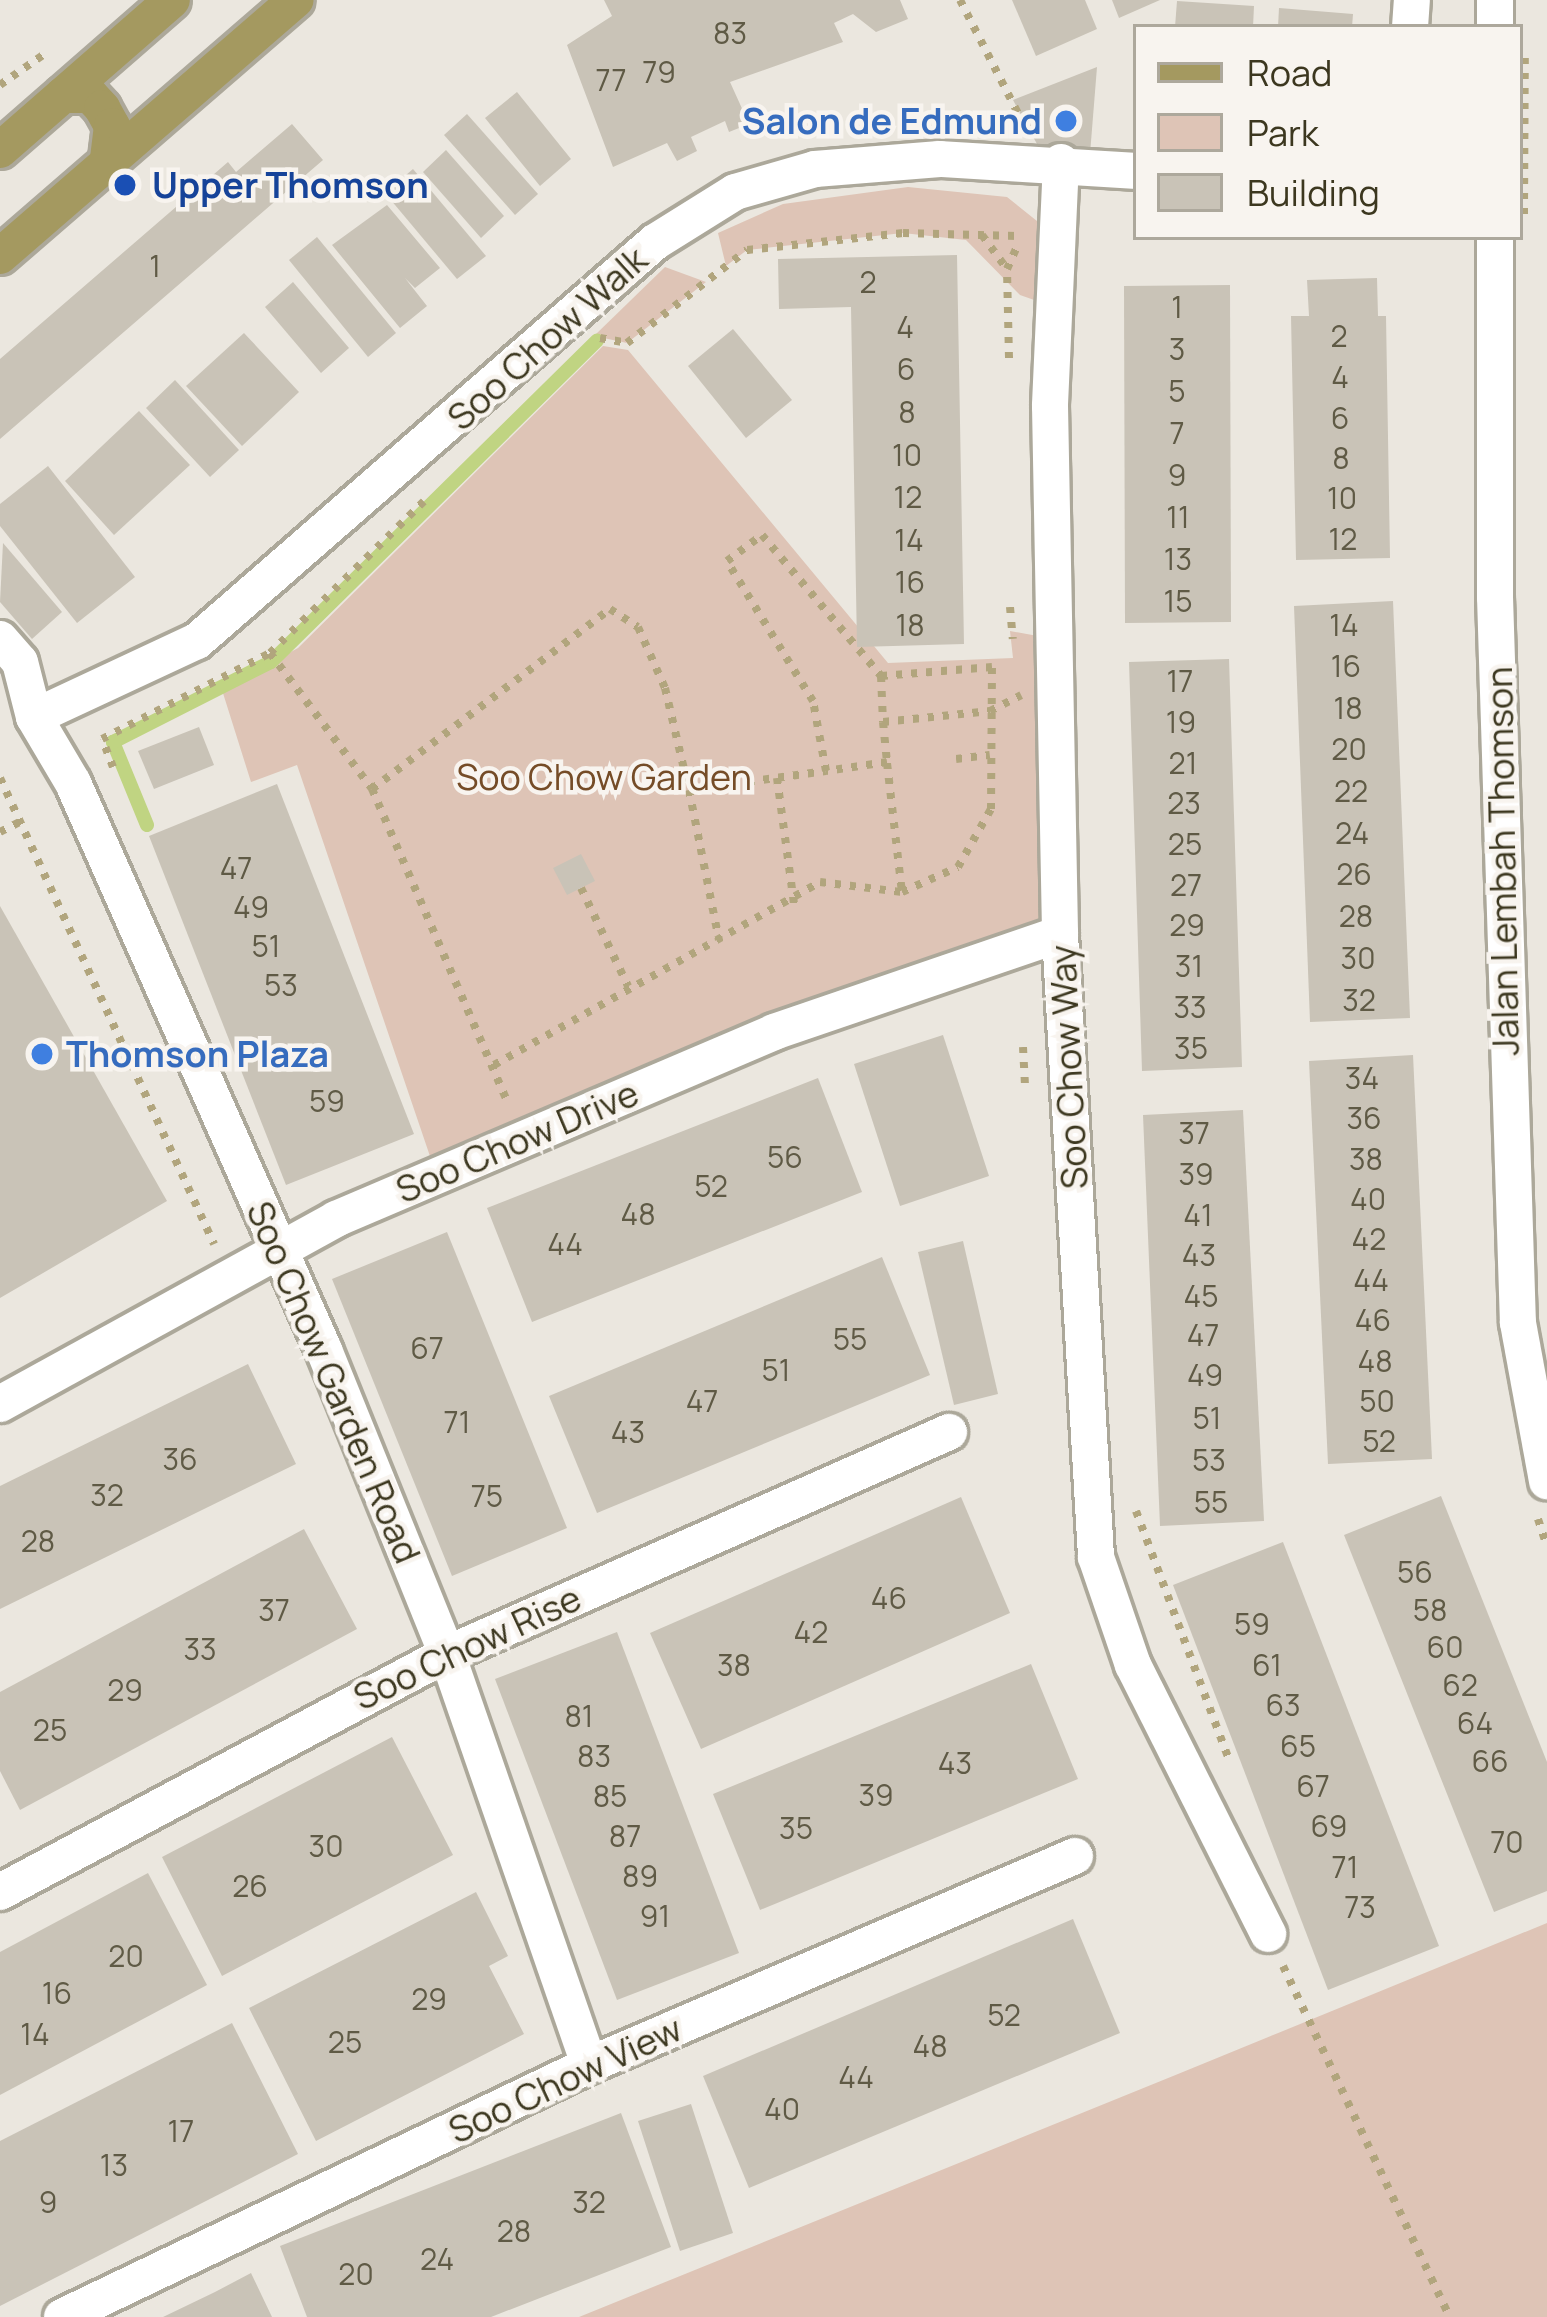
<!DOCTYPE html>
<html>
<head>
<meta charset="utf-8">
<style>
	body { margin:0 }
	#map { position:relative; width:1547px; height:2317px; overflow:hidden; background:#ebe7df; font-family:Manrope,sans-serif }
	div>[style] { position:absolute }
	.green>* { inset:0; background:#dec4b6 }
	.stream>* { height:14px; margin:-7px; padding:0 7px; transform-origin:7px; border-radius:7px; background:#c0d482 }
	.building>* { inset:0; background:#c9c3b7 }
	.path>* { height:8px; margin-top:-4px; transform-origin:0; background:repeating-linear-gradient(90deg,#b1a57d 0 6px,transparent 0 15px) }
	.roads { filter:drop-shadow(3px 0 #aca89a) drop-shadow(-3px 0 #aca89a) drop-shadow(0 3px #aca89a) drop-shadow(0 -3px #aca89a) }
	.minor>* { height:36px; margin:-18px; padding:0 18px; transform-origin:18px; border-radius:18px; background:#fff }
	.major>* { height:36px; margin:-18px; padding:0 18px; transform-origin:18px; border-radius:18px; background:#a49960 }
	.dots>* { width:33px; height:33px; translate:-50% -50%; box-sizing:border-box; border:6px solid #f8f4ef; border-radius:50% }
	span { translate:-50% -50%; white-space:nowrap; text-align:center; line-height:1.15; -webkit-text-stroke:9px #f8f4ef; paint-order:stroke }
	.number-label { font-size:30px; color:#5f5a45 }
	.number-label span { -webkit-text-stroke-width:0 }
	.shop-label { font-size:36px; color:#366cbe; font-weight:700 }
	.right { translate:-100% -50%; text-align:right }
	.left { translate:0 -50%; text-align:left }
	.transit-label { font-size:36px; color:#164399; font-weight:700 }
	.street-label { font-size:36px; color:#3c371f }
	.park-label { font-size:36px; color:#754c27 }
	.legend { position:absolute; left:1133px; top:24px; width:390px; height:216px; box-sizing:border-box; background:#f8f4ef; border:3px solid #ada89c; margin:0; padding:15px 21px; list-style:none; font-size:36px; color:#3c371f }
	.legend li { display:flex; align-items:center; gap:24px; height:60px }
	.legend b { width:60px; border:3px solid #ada89c }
</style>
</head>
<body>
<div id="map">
	<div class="green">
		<i style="clip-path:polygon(908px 187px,1007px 197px,1057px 237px,1054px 307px,1020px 295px,966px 240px,903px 233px,747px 250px,726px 266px,718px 233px,783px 204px)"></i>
		<i style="clip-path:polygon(665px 267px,706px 282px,627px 343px,594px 336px)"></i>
		<i style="clip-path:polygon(603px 346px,628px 350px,888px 663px,1013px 658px,1010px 631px,1054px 639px,1061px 929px,434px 1168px,297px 765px,251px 782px,222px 690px,298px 648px)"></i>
		<i style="clip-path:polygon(1547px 1923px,1547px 2317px,579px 2317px,1178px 2074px)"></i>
	</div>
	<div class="stream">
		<i style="left:147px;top:825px;width:90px;rotate:-112.3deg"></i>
		<i style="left:113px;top:742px;width:177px;rotate:-26.9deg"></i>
		<i style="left:271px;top:662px;width:458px;rotate:-44.6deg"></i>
	</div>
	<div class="building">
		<i style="clip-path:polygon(604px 0,900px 0,908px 19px,876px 32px,853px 14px,834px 23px,843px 42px,730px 82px,749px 124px,729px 132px,725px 121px,691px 137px,697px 151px,677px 161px,667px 143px,613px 167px,567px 45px,612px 16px)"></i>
		<i style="clip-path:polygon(1012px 0,1085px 0,1097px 29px,1036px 56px)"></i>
		<i style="clip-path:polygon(1112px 0,1160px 0,1119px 18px)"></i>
		<i style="clip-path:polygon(1177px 1px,1254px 6px,1253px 27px,1175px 27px)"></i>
		<i style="clip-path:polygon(1279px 8px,1353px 14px,1352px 27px,1278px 27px)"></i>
		<i style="clip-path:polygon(1097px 67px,1090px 154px,1043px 155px,1013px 100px)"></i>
		<i style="clip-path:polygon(517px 92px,571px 159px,540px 186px,485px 118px)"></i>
		<i style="clip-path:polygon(467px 114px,538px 194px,515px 215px,444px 135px)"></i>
		<i style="clip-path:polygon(292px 124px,323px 160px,0 439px,0 359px,228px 162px,236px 172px)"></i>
		<i style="clip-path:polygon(446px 150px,504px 216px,481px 238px,423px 172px)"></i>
		<i style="clip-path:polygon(413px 169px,486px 256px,457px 279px,385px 193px)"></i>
		<i style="clip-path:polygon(387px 205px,440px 268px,415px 288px,405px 278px,427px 306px,400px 328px,332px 245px)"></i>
		<i style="clip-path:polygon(317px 237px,396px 333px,368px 357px,289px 260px)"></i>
		<i style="clip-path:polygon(957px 255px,964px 644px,857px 647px,851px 307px,779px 309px,778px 259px)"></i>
		<i style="clip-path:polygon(1377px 278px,1378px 316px,1386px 316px,1390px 558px,1296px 560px,1291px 316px,1309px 316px,1307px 280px)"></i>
		<i style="clip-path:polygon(293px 282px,349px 348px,321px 373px,265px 307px)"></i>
		<i style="clip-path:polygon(1230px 285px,1231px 622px,1125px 623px,1124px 286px)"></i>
		<i style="clip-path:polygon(733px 329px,792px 400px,746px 438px,688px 366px)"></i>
		<i style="clip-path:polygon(244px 333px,299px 392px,242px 446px,186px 386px)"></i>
		<i style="clip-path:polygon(175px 380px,239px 450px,210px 477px,146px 408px)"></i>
		<i style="clip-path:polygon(139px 411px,190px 465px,114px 535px,65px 481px)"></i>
		<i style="clip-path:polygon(48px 466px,135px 577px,77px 623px,0 526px,0 504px)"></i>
		<i style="clip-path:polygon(3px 543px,62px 612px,32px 639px,0 602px)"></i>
		<i style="clip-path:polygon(1393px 601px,1410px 1018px,1310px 1022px,1294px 606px)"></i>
		<i style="clip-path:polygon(1229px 659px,1242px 1067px,1142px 1071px,1129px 662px)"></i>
		<i style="clip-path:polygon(199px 727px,214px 765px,154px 789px,138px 751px)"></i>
		<i style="clip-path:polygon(277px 784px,414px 1134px,286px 1185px,149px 836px)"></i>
		<i style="clip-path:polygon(581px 854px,595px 881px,567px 895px,553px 868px)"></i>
		<i style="clip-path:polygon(0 906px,167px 1201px,0 1298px)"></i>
		<i style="clip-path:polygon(943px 1035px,989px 1176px,900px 1206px,854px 1064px)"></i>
		<i style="clip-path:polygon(1413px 1055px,1432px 1459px,1328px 1464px,1309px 1061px)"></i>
		<i style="clip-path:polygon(818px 1078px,862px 1192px,532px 1322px,487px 1208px)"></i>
		<i style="clip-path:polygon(1243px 1110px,1264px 1521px,1160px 1526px,1143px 1115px)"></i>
		<i style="clip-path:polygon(447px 1232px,567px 1528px,452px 1576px,332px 1279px)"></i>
		<i style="clip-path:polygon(963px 1241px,998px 1394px,954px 1405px,918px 1252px)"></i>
		<i style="clip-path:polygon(882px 1257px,930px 1375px,597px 1513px,549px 1396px)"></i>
		<i style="clip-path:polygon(248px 1364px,296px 1464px,0 1609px,0 1486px)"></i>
		<i style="clip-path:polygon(1441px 1496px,1547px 1762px,1547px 1891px,1494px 1912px,1344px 1535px)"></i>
		<i style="clip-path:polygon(961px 1497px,1010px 1613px,701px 1749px,650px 1633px)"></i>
		<i style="clip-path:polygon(304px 1529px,357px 1629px,20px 1810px,0 1771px,0 1692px)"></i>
		<i style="clip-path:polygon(1283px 1542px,1439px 1946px,1328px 1990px,1173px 1585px)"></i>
		<i style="clip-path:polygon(617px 1632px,739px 1953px,617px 2000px,495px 1679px)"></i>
		<i style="clip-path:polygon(1031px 1664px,1078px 1779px,760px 1910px,713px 1794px)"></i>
		<i style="clip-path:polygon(392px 1737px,453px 1855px,222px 1976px,162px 1857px)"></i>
		<i style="clip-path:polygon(148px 1873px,207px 1985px,0 2095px,0 1952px)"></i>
		<i style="clip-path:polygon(476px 1892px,508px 1956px,489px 1966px,524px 2034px,316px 2141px,249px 2008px)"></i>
		<i style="clip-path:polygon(1073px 1919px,1120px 2033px,749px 2188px,703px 2076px)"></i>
		<i style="clip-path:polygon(232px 2023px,298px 2154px,0 2306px,0 2141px)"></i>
		<i style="clip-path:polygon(691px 2104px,733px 2233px,680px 2251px,638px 2121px)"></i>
		<i style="clip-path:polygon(621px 2113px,671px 2247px,491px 2317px,307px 2317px,280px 2246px)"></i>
		<i style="clip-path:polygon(251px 2273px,272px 2317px,163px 2317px,215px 2292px)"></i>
	</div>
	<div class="path">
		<i style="left:960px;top:0;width:145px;rotate:62.9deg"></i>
		<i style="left:0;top:85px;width:52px;rotate:-34.9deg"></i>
		<i style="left:1524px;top:214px;width:165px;rotate:-89.7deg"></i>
		<i style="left:982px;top:235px;width:42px;rotate:53.7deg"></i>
		<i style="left:600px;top:338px;width:27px;rotate:10deg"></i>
		<i style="left:627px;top:343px;width:152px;rotate:-37.8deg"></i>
		<i style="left:747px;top:250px;width:157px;rotate:-6.2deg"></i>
		<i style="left:903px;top:233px;width:117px;rotate:1.5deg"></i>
		<i style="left:1009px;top:358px;width:89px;rotate:-91.3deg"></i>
		<i style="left:1007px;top:269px;width:22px;rotate:-66deg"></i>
		<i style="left:1010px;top:607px;width:32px;rotate:85deg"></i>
		<i style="left:270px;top:653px;width:170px;rotate:53.1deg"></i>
		<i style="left:372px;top:789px;width:344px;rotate:66.6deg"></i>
		<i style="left:883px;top:722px;width:40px;rotate:84.3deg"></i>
		<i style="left:887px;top:762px;width:62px;rotate:171.6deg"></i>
		<i style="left:826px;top:771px;width:71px;rotate:-100.5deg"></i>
		<i style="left:813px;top:701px;width:164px;rotate:-121.6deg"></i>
		<i style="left:727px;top:561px;width:44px;rotate:-36.6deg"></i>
		<i style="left:762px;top:535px;width:185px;rotate:49.8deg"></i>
		<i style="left:881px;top:676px;width:46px;rotate:87.5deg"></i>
		<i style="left:883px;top:722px;width:108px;rotate:-5.9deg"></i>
		<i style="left:990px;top:711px;width:35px;rotate:-27deg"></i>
		<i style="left:956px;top:759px;width:34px;rotate:-7deg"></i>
		<i style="left:887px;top:763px;width:130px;rotate:83.4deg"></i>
		<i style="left:113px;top:767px;width:30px;rotate:-111deg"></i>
		<i style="left:102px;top:739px;width:189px;rotate:-27.1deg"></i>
		<i style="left:270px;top:653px;width:216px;rotate:-44.6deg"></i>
		<i style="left:0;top:778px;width:513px;rotate:65.33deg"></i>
		<i style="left:777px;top:778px;width:127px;rotate:82.3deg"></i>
		<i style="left:372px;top:789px;width:298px;rotate:-37.1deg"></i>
		<i style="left:610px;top:609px;width:33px;rotate:33deg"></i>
		<i style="left:638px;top:627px;width:67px;rotate:66.1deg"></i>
		<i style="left:665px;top:688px;width:105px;rotate:76.8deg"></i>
		<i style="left:689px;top:790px;width:138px;rotate:-7.9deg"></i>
		<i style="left:689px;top:790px;width:153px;rotate:78.7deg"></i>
		<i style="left:0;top:832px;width:25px;rotate:-27deg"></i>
		<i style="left:581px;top:888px;width:109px;rotate:64.4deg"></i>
		<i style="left:1023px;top:1047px;width:39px;rotate:87deg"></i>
		<i style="left:494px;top:1065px;width:374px;rotate:-29.3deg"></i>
		<i style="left:820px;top:882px;width:83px;rotate:7deg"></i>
		<i style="left:902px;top:892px;width:61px;rotate:-24.1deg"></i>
		<i style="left:958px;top:867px;width:67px;rotate:-60.4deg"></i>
		<i style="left:991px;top:809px;width:142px;rotate:-89.6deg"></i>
		<i style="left:992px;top:667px;width:111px;rotate:175.4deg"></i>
		<i style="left:1136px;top:1511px;width:266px;rotate:69.5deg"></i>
		<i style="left:1538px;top:1519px;width:28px;rotate:72deg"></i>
		<i style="left:1283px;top:1966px;width:389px;rotate:64.6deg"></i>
	</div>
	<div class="roads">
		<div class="minor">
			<i style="left:1495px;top:0;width:27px;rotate:90deg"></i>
			<i style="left:1410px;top:27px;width:27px;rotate:-86deg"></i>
			<i style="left:1061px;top:162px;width:244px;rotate:92.6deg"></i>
			<i style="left:1050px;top:406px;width:528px;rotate:88.91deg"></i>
			<i style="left:1060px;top:934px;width:624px;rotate:86.69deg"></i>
			<i style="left:1096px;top:1557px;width:114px;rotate:71.1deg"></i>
			<i style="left:1133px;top:1665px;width:301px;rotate:63.3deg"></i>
			<i style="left:1495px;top:237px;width:360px;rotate:90deg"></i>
			<i style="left:1495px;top:597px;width:726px;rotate:88.19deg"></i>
			<i style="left:1518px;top:1323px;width:161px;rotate:79.6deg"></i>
			<i style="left:0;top:639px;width:30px;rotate:49deg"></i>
			<i style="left:20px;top:662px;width:57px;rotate:75.7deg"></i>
			<i style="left:34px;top:717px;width:77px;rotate:59.4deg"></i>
			<i style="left:73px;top:783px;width:620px;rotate:66.12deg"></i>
			<i style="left:324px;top:1350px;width:328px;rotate:68deg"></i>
			<i style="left:447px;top:1654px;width:435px;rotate:70.9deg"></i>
			<i style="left:34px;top:717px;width:180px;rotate:-25deg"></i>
			<i style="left:197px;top:641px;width:607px;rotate:-41.06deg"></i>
			<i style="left:655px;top:242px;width:94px;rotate:-32deg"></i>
			<i style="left:735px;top:192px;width:83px;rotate:-16deg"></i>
			<i style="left:815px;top:169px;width:125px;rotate:-4.6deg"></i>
			<i style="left:940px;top:159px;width:196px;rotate:3.5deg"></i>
			<i style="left:0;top:1404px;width:384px;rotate:-28.8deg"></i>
			<i style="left:336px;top:1219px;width:476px;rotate:-23.1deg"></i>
			<i style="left:774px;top:1032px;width:302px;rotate:-18.9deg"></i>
			<i style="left:0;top:1892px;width:506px;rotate:-28.03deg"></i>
			<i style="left:447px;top:1654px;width:549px;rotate:-23.86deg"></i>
			<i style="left:62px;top:2317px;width:584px;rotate:-25.56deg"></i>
			<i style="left:589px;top:2065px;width:529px;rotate:-23.27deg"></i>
		</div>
		<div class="major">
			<i style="left:63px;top:95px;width:27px"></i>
			<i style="left:90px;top:95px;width:18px;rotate:47deg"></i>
			<i style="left:102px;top:108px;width:21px;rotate:61deg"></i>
			<i style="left:112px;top:126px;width:32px;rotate:97deg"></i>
			<i style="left:0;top:150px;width:228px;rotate:-41.1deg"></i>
			<i style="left:0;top:256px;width:391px;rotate:-40.9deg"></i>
		</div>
	</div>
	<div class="dots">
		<i style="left:1066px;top:121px;background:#3f7fe0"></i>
		<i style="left:125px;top:185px;background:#1a4fb4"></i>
		<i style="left:42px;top:1054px;background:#3f7fe0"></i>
	</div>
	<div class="number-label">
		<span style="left:730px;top:33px">83</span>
		<span style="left:659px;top:72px">79</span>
		<span style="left:611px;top:80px">77</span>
		<span style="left:155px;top:266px">1</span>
		<span style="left:868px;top:282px">2</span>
		<span style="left:1177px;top:307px">1</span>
		<span style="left:905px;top:327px">4</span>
		<span style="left:1339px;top:336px">2</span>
		<span style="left:1177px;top:349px">3</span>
		<span style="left:906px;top:369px">6</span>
		<span style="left:1340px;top:377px">4</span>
		<span style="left:1177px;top:391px">5</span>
		<span style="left:907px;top:412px">8</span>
		<span style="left:1340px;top:418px">6</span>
		<span style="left:1177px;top:433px">7</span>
		<span style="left:907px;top:455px">10</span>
		<span style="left:1341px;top:458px">8</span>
		<span style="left:1177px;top:475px">9</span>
		<span style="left:908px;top:497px">12</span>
		<span style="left:1342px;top:498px">10</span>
		<span style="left:1178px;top:517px">11</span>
		<span style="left:1343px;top:539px">12</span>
		<span style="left:909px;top:540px">14</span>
		<span style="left:1178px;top:559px">13</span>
		<span style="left:910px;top:582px">16</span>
		<span style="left:1178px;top:601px">15</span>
		<span style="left:910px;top:625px">18</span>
		<span style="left:1344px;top:625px">14</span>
		<span style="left:1346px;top:666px">16</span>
		<span style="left:1180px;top:681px">17</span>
		<span style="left:1348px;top:708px">18</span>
		<span style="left:1181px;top:722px">19</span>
		<span style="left:1349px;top:749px">20</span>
		<span style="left:1183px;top:763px">21</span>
		<span style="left:1351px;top:791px">22</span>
		<span style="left:1184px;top:803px">23</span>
		<span style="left:1352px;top:833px">24</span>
		<span style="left:1185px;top:844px">25</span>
		<span style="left:236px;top:868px">47</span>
		<span style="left:1354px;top:874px">26</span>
		<span style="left:1186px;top:885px">27</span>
		<span style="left:251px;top:907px">49</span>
		<span style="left:1356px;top:916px">28</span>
		<span style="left:1187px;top:925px">29</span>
		<span style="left:266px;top:946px">51</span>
		<span style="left:1358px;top:958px">30</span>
		<span style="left:1189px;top:966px">31</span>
		<span style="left:281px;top:985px">53</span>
		<span style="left:1359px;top:1000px">32</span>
		<span style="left:1190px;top:1007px">33</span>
		<span style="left:1191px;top:1048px">35</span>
		<span style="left:1362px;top:1078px">34</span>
		<span style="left:327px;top:1101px">59</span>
		<span style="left:1364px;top:1118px">36</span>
		<span style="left:1194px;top:1133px">37</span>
		<span style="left:785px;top:1157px">56</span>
		<span style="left:1366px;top:1159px">38</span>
		<span style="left:1196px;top:1174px">39</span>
		<span style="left:711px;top:1186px">52</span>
		<span style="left:1368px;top:1199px">40</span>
		<span style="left:638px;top:1214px">48</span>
		<span style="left:1198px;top:1215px">41</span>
		<span style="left:1369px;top:1239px">42</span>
		<span style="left:565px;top:1244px">44</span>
		<span style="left:1199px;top:1255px">43</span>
		<span style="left:1371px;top:1280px">44</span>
		<span style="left:1201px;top:1296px">45</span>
		<span style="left:1373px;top:1320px">46</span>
		<span style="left:1203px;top:1335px">47</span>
		<span style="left:850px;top:1339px">55</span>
		<span style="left:427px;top:1348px">67</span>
		<span style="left:1375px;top:1361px">48</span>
		<span style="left:776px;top:1370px">51</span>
		<span style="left:1205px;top:1375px">49</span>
		<span style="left:702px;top:1401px">47</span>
		<span style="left:1377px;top:1401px">50</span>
		<span style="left:1207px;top:1418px">51</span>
		<span style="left:457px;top:1422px">71</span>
		<span style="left:628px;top:1432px">43</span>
		<span style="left:1379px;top:1441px">52</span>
		<span style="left:180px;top:1459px">36</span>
		<span style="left:1209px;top:1460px">53</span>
		<span style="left:107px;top:1495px">32</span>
		<span style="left:487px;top:1496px">75</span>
		<span style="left:1211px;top:1502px">55</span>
		<span style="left:38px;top:1541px">28</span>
		<span style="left:1415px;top:1572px">56</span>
		<span style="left:889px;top:1598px">46</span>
		<span style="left:274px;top:1610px">37</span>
		<span style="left:1430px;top:1610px">58</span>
		<span style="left:1252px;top:1624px">59</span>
		<span style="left:811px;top:1632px">42</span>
		<span style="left:1445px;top:1647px">60</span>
		<span style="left:200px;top:1649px">33</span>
		<span style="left:734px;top:1665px">38</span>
		<span style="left:1267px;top:1665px">61</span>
		<span style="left:1460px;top:1685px">62</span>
		<span style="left:125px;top:1690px">29</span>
		<span style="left:1283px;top:1705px">63</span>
		<span style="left:579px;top:1716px">81</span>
		<span style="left:1475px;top:1723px">64</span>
		<span style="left:50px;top:1730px">25</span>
		<span style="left:1298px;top:1746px">65</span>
		<span style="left:594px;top:1756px">83</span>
		<span style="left:1490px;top:1761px">66</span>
		<span style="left:955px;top:1763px">43</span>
		<span style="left:1313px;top:1786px">67</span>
		<span style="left:876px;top:1795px">39</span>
		<span style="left:610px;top:1796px">85</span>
		<span style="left:1329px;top:1826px">69</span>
		<span style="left:796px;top:1828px">35</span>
		<span style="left:625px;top:1836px">87</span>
		<span style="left:1507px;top:1842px">70</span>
		<span style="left:326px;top:1846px">30</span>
		<span style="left:1345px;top:1867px">71</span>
		<span style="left:640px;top:1876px">89</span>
		<span style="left:250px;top:1886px">26</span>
		<span style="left:1360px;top:1907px">73</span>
		<span style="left:655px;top:1916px">91</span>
		<span style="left:126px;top:1956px">20</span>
		<span style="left:57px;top:1993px">16</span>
		<span style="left:429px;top:1999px">29</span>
		<span style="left:1004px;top:2015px">52</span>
		<span style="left:35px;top:2034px">14</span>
		<span style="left:345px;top:2042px">25</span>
		<span style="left:930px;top:2046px">48</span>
		<span style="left:856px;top:2077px">44</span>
		<span style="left:782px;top:2109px">40</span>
		<span style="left:181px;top:2131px">17</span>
		<span style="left:114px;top:2165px">13</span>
		<span style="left:48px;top:2202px">9</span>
		<span style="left:589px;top:2202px">32</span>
		<span style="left:514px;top:2231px">28</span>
		<span style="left:437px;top:2259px">24</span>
		<span style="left:356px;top:2274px">20</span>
	</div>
	<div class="shop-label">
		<span class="right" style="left:1042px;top:121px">Salon de Edmund</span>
		<span class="left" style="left:66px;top:1054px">Thomson Plaza</span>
	</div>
	<div class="transit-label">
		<span class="left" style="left:152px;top:185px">Upper Thomson</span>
	</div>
	<div class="street-label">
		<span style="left:547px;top:338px;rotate:-42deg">Soo Chow Walk</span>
		<span style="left:1502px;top:861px;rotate:-91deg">Jalan Lembah Thomson</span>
		<span style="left:1068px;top:1067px;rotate:-93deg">Soo Chow Way</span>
		<span style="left:517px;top:1141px;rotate:-23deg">Soo Chow Drive</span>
		<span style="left:334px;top:1382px;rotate:67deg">Soo Chow Garden Road</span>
		<span style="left:467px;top:1647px;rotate:-25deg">Soo Chow Rise</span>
		<span style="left:565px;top:2079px;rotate:-25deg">Soo Chow View</span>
	</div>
	<div class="park-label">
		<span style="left:604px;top:777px">Soo Chow Garden</span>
	</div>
	<ul class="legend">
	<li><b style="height:15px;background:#a49960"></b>Road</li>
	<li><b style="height:33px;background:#dec4b6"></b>Park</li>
	<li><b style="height:33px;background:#c9c3b7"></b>Building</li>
	</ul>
</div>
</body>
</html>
